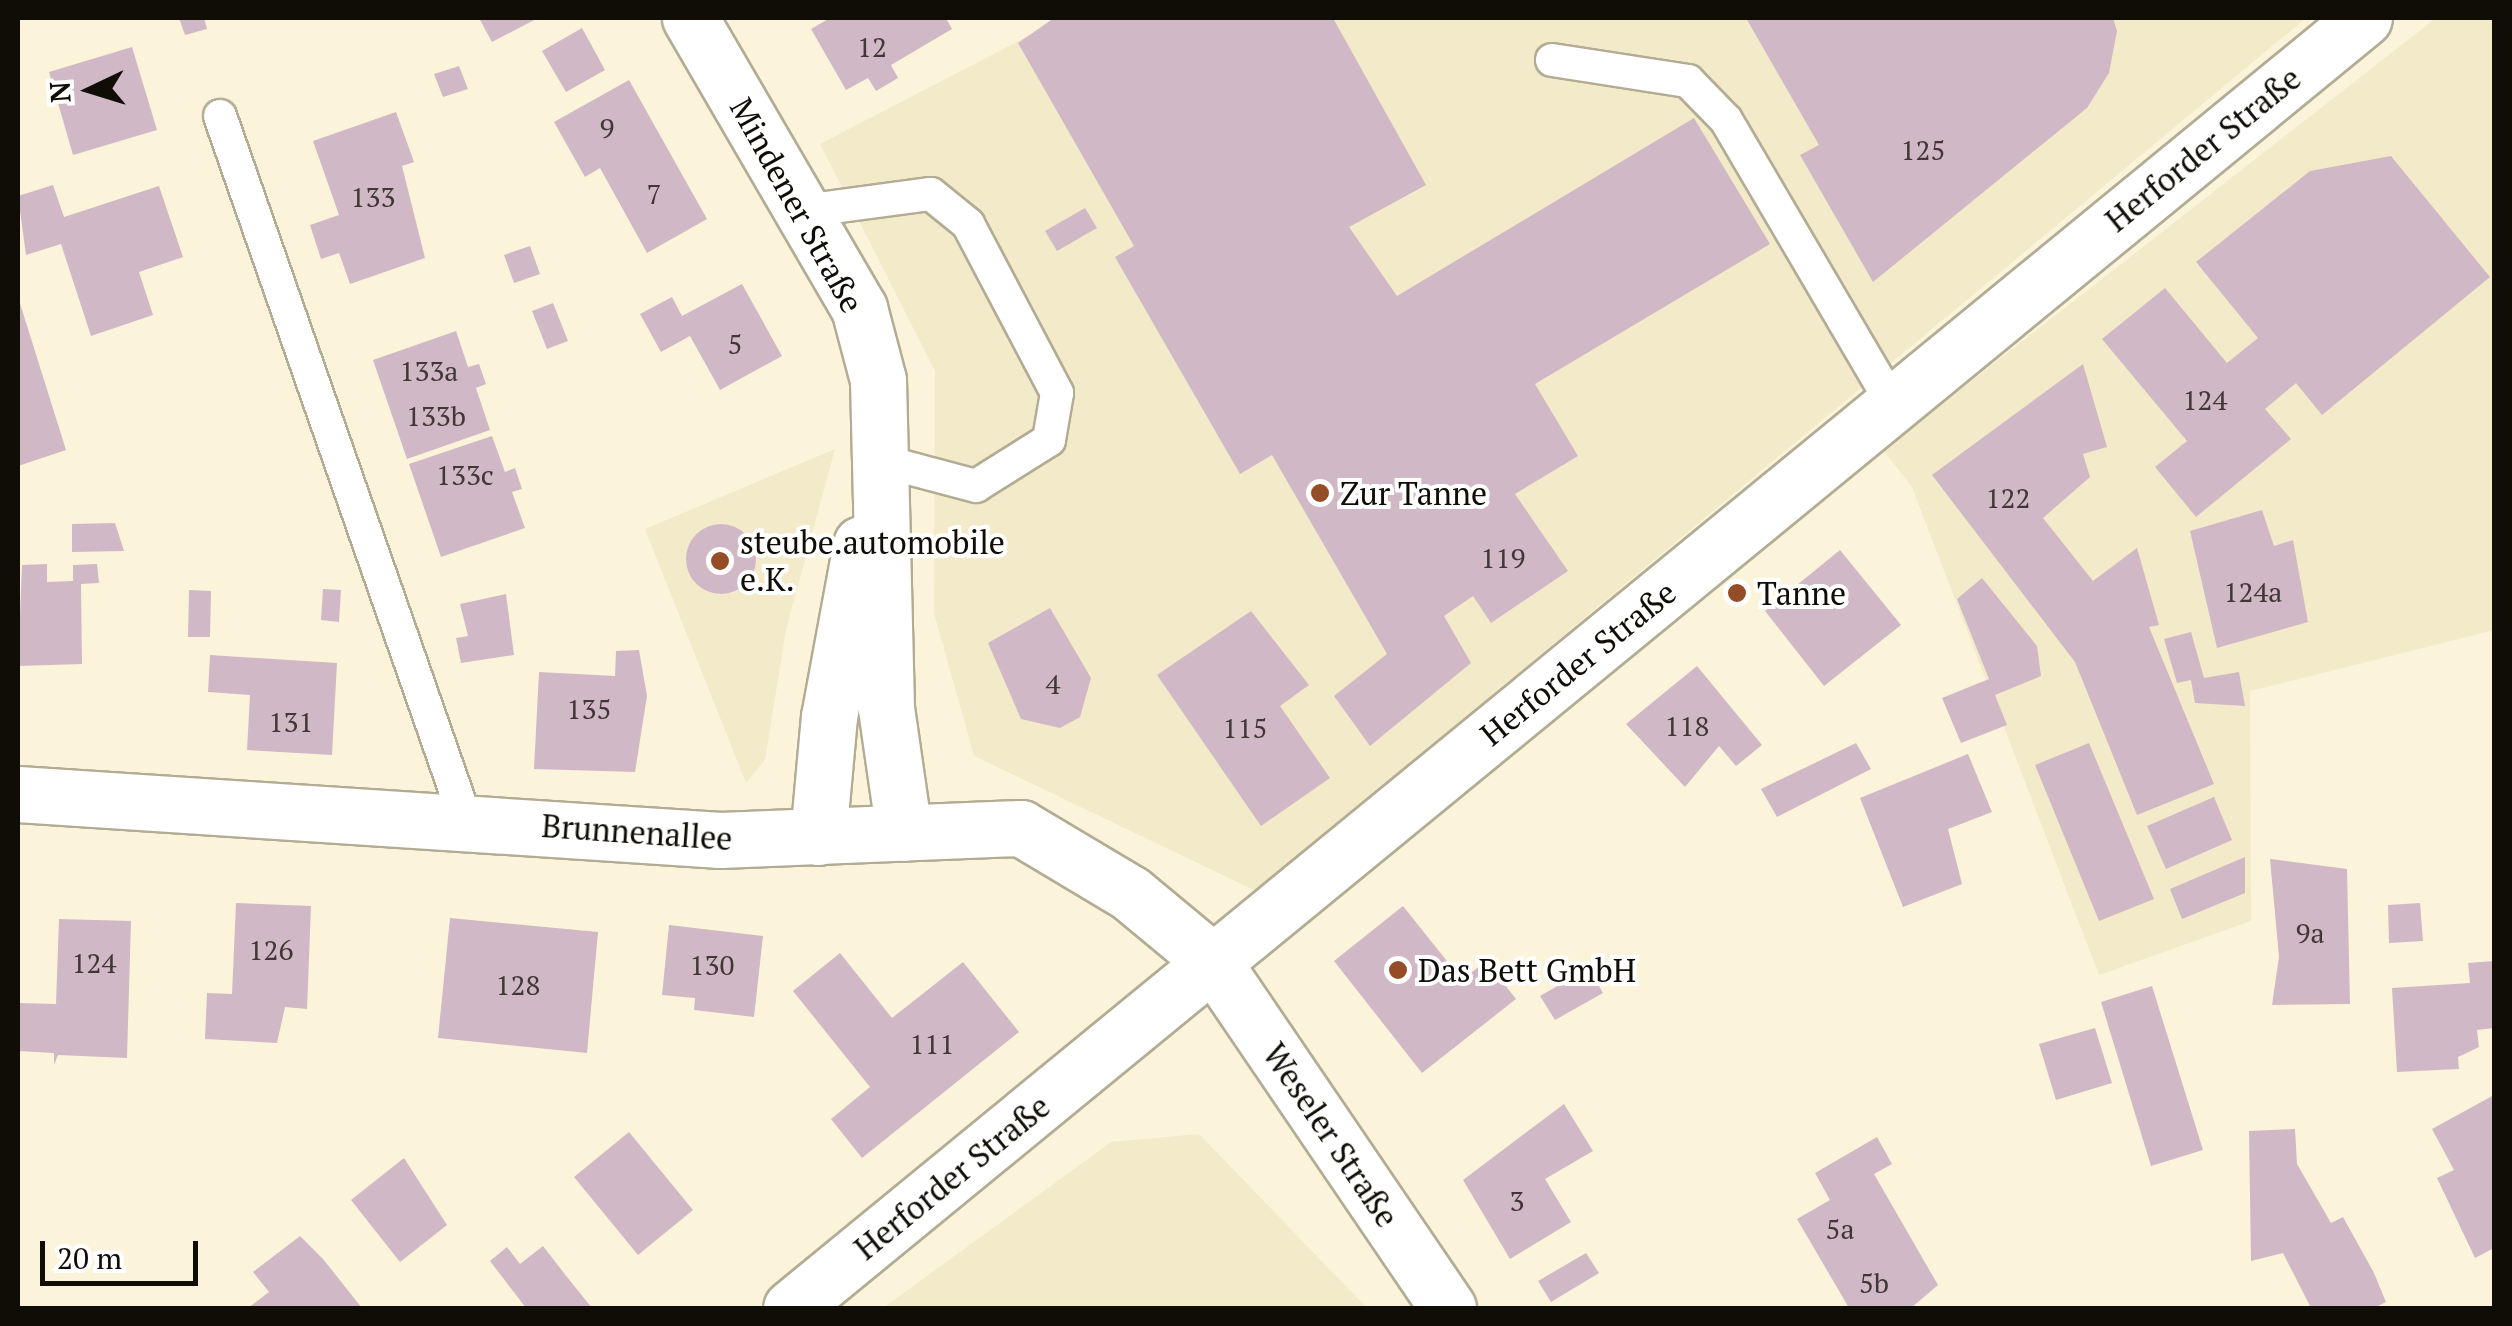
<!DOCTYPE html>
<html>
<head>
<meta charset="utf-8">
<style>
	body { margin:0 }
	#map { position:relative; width:2512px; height:1326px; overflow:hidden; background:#fbf4db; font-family:"PT Serif",serif }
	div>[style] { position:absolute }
	.built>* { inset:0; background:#f3eac9 }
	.building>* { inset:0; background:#d1b8c6 }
	.round { border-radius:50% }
	.roads { filter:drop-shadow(2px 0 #b2ac94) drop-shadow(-2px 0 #b2ac94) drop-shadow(0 2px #b2ac94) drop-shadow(0 -2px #b2ac94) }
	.lane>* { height:32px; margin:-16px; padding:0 16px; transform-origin:16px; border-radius:16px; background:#fff }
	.secondary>* { height:55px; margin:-27.5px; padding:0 27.5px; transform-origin:27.5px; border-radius:27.5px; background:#fff }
	.dots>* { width:28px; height:28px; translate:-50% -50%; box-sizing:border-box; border:5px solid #fff; border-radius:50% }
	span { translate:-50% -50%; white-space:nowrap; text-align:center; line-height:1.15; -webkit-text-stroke:8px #fff; paint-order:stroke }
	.number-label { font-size:28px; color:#403835 }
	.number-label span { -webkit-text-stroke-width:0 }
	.street-label { font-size:32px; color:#0f0d05 }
	.poi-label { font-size:32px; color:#0f0d05 }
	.left { translate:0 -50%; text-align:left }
	.frame { position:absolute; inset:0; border:20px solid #0f0d05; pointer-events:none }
	.north { position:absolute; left:40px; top:40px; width:100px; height:100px; -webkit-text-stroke:8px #fff; paint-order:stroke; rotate:266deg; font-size:28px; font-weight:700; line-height:40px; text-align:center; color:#0f0d05 }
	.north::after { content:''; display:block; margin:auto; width:35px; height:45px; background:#0f0d05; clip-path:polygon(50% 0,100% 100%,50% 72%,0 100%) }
	.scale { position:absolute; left:40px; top:1241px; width:158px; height:45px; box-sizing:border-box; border:5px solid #0f0d05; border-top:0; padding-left:12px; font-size:30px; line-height:35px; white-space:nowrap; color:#0f0d05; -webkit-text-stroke:8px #fff; paint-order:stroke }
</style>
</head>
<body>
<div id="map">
	<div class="built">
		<i style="clip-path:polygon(1063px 18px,2306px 18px,1256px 891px,974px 756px,934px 613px,935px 371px,820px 144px)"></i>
		<i style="clip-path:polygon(2436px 18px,2494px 18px,2494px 630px,2250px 691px,2251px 921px,2099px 975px,1912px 487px,1883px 450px)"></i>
		<i style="clip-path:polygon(835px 449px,786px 630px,765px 760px,746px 783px,645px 529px)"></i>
		<i style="clip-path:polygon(1199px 1134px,1367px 1308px,883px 1308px,1111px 1142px)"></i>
	</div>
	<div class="building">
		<i style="clip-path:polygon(179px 18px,204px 18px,207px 29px,185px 35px)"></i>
		<i style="clip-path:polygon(479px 18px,538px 18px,492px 42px)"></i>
		<i style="clip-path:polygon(830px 18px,946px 18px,952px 29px,891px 65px,898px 78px,876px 91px,868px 78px,846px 90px,811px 29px)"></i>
		<i style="clip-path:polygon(1054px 18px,1333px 18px,1426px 185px,1349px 227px,1397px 296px,1694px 118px,1770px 244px,1535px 384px,1578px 456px,1515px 494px,1568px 571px,1491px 623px,1473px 596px,1444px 616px,1471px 663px,1370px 746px,1334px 696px,1387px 654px,1272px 455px,1240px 474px,1115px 257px,1134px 246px,1018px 43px)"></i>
		<i style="clip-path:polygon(1746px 18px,2113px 18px,2117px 31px,2109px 73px,2087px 108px,1873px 282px,1800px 155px,1819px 145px)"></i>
		<i style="clip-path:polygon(582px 28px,605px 70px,566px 92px,542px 51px)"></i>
		<i style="clip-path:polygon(132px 47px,157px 130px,73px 155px,49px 72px)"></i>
		<i style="clip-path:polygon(459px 66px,468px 89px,443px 97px,434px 74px)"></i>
		<i style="clip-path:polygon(629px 80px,707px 219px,647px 253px,600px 168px,585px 177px,554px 122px)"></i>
		<i style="clip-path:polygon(396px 112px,414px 162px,402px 166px,425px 258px,350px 284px,339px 253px,321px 259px,310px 225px,339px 215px,313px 141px)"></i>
		<i style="clip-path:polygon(2391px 156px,2490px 277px,2322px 415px,2296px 383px,2265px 409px,2291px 439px,2196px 517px,2155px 467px,2187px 441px,2102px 339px,2165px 288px,2227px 363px,2258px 338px,2196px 262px,2310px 171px)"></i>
		<i style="clip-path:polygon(53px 185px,64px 217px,159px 186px,183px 257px,139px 272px,153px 315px,91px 336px,61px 244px,26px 255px,18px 196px)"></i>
		<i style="clip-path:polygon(1085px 208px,1097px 228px,1057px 251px,1045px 231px)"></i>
		<i style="clip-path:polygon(530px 246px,540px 274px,514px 283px,504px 255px)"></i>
		<i style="clip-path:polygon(742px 284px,782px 356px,720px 390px,690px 336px,661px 352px,640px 314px,672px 297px,682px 316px)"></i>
		<i style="clip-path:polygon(18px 297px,66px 450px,18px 466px)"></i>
		<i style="clip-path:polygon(553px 303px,568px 341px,547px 349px,532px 311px)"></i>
		<i style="clip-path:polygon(456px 331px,468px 367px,479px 364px,486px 384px,476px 388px,490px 430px,407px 459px,373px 360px)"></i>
		<i style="clip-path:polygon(2083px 364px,2107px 447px,2083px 454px,2090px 477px,2043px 518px,2093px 581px,2137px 548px,2159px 625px,2149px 627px,2214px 784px,2137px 815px,2075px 662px,1932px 475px)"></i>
		<i style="clip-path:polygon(492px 436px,505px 472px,515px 468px,522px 489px,512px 492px,525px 528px,441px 557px,409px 464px)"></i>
		<i style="clip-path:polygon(2262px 510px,2274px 546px,2293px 540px,2308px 622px,2217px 648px,2190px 531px)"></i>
		<i style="clip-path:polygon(115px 523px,124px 551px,72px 552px,72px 524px)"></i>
		<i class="round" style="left:686px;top:524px;width:70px;height:70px"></i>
		<i style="clip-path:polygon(1840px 550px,1901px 625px,1824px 686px,1765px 611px)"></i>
		<i style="clip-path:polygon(47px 564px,47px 582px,73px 581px,73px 565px,97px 564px,99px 583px,81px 584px,82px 664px,18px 666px,22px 565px)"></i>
		<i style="clip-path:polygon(1982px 578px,2037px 646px,2041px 676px,1995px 695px,2007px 725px,1961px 743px,1942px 698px,1989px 679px,1957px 599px)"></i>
		<i style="clip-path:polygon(323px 589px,341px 590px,339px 622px,321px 620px)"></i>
		<i style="clip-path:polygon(189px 590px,211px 591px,210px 637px,188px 637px)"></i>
		<i style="clip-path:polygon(506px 594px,514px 655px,461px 663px,456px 638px,468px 636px,460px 604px)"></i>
		<i style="clip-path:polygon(1050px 608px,1091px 678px,1080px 717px,1060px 728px,1021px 719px,988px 643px)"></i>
		<i style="clip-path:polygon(1251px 611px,1309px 685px,1280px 706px,1330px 778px,1261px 826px,1157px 675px)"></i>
		<i style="clip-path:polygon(2191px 632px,2204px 678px,2239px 672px,2245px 706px,2195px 703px,2191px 680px,2177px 683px,2164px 639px)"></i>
		<i style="clip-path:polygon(639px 650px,647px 696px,635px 772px,534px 769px,539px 672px,615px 676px,616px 651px)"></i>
		<i style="clip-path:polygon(210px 655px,337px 663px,332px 755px,247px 750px,250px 695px,208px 692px)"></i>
		<i style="clip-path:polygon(1697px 666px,1762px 745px,1736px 766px,1719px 746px,1685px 787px,1626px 724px)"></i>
		<i style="clip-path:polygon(1856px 743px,1871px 769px,1777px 817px,1761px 789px)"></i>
		<i style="clip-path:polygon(2089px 743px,2154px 899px,2099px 921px,2035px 765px)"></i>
		<i style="clip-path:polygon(1968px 754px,1992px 812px,1948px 829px,1962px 884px,1903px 907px,1860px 798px)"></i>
		<i style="clip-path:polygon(2214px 797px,2232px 840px,2166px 869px,2147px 826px)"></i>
		<i style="clip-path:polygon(2245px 857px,2245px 893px,2182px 919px,2170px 889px)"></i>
		<i style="clip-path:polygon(2270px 859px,2347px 869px,2350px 1004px,2272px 1005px,2279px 957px)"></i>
		<i style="clip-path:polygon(236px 903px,311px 906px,307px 1009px,285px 1007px,277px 1043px,205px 1039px,207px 993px,232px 994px)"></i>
		<i style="clip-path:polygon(2420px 903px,2423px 941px,2389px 943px,2388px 905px)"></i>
		<i style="clip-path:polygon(1403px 906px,1462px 980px,1486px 961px,1516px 999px,1422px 1073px,1334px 961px)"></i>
		<i style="clip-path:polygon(450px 918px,598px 932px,587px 1053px,438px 1038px)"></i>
		<i style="clip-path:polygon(59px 919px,131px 921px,127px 1058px,58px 1055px,54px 1065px,54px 1053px,18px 1051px,18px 1003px,56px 1004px)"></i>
		<i style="clip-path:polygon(669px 925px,763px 936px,754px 1017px,694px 1010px,695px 998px,662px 995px)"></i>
		<i style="clip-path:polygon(840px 953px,892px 1018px,963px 962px,1019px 1032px,862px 1158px,831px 1119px,870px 1087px,793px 991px)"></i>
		<i style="clip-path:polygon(2494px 961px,2494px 1028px,2477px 1030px,2479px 1047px,2458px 1057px,2459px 1069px,2397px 1072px,2392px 988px,2470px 983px,2468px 963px)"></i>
		<i style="clip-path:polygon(1589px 968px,1603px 993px,1555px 1020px,1540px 996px)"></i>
		<i style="clip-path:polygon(2152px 986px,2203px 1150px,2151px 1166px,2101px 1002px)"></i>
		<i style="clip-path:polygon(2095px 1028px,2112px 1083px,2056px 1100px,2039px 1044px)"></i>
		<i style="clip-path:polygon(2494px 1095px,2494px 1248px,2475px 1258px,2437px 1178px,2454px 1170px,2432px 1129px)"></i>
		<i style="clip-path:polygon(1564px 1104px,1593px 1151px,1545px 1179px,1571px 1222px,1510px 1259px,1463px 1180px)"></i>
		<i style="clip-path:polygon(2295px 1129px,2297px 1164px,2331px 1223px,2343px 1217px,2374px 1273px,2386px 1302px,2374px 1308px,2311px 1308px,2283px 1253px,2251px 1261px,2249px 1131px)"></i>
		<i style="clip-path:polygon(629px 1132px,693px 1210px,638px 1255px,574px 1177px)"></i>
		<i style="clip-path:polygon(1877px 1137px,1892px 1164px,1874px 1174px,1938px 1285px,1911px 1308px,1849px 1308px,1797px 1219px,1830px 1200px,1815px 1173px)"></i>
		<i style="clip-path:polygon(404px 1158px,447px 1225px,400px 1262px,351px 1200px)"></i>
		<i style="clip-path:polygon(300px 1236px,323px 1259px,362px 1308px,248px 1308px,269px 1292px,253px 1272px)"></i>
		<i style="clip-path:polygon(543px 1246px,567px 1277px,592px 1308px,526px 1308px,490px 1261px,507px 1247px,520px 1264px)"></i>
		<i style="clip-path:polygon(1586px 1253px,1599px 1273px,1551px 1302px,1538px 1281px)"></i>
	</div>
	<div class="roads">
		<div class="lane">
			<i style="left:1552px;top:60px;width:138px;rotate:8.8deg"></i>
			<i style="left:1688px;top:81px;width:54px;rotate:45.7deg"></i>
			<i style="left:1726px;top:120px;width:328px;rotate:59.6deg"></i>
			<i style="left:220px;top:116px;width:747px;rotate:70.76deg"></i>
			<i style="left:803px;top:211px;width:129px;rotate:-7.6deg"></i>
			<i style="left:931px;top:194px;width:48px;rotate:39deg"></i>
			<i style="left:968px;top:224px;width:191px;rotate:62.2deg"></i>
			<i style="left:1057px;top:393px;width:48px;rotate:99.7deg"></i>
			<i style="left:1049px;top:440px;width:86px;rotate:147.8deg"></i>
			<i style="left:976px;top:486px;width:93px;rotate:-165.1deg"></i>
		</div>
		<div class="secondary">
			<i style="left:690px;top:18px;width:336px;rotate:59.8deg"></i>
			<i style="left:859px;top:308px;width:74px;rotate:75.2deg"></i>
			<i style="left:878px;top:380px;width:328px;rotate:88.6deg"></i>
			<i style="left:886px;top:708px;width:126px;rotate:81.8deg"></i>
			<i style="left:18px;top:794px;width:704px;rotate:3.75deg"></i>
			<i style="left:720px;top:840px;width:301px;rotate:-2.3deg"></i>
			<i style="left:1021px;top:828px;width:127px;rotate:30.8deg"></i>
			<i style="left:1130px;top:893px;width:108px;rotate:39.7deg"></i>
			<i style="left:1213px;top:962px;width:418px;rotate:55.8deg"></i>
			<i style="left:818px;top:837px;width:121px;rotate:-84.8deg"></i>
			<i style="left:829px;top:717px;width:176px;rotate:-79.5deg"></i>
			<i style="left:791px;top:1308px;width:2034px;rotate:-39.35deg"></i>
		</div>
	</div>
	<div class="dots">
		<i style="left:1320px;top:493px;background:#944d27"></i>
		<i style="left:720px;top:561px;background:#944d27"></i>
		<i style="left:1737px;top:593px;background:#944d27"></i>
		<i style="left:1398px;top:970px;background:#944d27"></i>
	</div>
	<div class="number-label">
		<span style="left:872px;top:47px">12</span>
		<span style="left:607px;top:128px">9</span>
		<span style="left:1923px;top:150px">125</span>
		<span style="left:654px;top:194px">7</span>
		<span style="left:373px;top:197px">133</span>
		<span style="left:735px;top:344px">5</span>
		<span style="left:429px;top:371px">133a</span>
		<span style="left:2205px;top:400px">124</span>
		<span style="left:436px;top:416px">133b</span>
		<span style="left:465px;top:475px">133c</span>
		<span style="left:2008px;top:498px">122</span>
		<span style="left:1503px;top:558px">119</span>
		<span style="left:2253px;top:592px">124a</span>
		<span style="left:1053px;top:684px">4</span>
		<span style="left:589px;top:709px">135</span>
		<span style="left:291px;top:722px">131</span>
		<span style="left:1687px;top:726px">118</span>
		<span style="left:1245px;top:728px">115</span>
		<span style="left:2310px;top:933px">9a</span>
		<span style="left:271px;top:950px">126</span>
		<span style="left:94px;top:963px">124</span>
		<span style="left:712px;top:965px">130</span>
		<span style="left:518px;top:985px">128</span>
		<span style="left:932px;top:1044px">111</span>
		<span style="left:1517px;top:1201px">3</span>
		<span style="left:1840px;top:1229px">5a</span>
		<span style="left:1874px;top:1283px">5b</span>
	</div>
	<div class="street-label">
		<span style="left:2203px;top:149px;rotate:-39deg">Herforder Straße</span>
		<span style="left:797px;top:205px;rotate:61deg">Mindener Straße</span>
		<span style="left:1578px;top:663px;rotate:-39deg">Herforder Straße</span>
		<span style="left:637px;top:832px;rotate:4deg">Brunnenallee</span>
		<span style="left:1331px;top:1135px;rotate:56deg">Weseler Straße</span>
		<span style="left:952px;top:1177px;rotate:-39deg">Herforder Straße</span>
	</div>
	<div class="poi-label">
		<span class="left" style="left:1340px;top:493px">Zur Tanne</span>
		<span class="left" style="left:740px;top:561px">steube.automobile<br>e.K.</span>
		<span class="left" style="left:1757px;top:593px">Tanne</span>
		<span class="left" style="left:1418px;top:970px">Das Bett GmbH</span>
	</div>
	<div class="frame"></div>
	<div class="north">N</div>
	<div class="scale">20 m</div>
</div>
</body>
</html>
